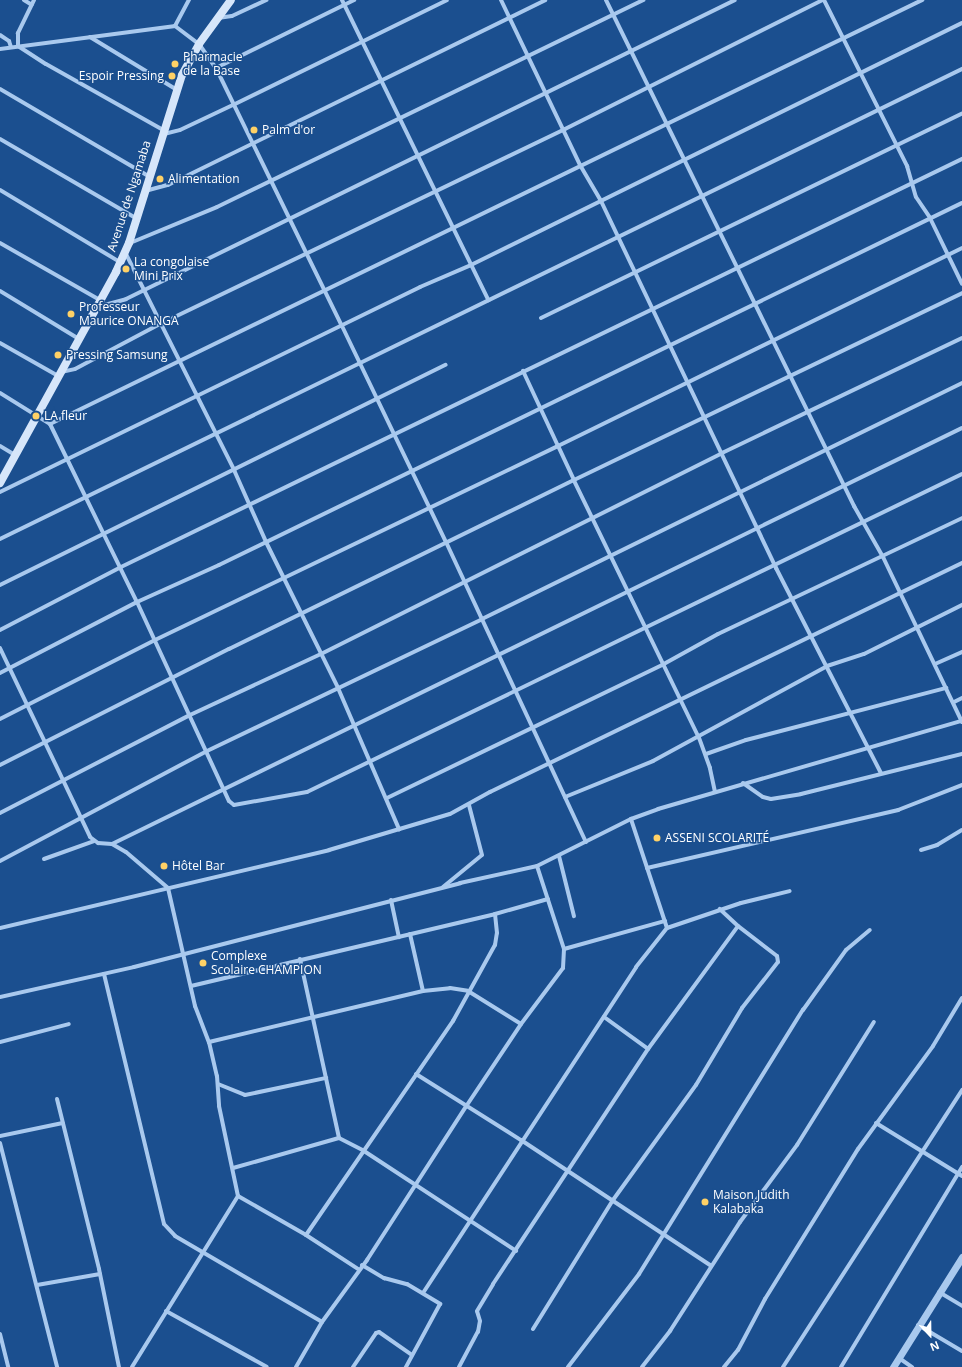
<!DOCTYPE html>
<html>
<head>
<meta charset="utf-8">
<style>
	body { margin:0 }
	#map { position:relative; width:962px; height:1367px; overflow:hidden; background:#1b4f8f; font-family:"Open Sans",sans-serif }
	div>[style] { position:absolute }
	.minor>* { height:4px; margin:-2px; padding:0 2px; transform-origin:2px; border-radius:2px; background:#a9c9ee }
	.tertiary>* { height:7px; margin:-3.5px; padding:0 3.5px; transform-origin:3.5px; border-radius:3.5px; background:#a9c9ee }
	.secondary>* { height:8px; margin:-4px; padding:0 4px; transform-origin:4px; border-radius:4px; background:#d6e6fa }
	.dots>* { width:11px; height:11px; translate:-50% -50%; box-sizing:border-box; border:2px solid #1b4f8f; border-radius:50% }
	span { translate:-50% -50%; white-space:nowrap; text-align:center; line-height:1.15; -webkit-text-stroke:3px #1b4f8f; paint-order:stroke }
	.poi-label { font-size:12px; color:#fff }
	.left { translate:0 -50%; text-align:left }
	.right { translate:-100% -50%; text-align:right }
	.street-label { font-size:12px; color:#fff }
	.north { position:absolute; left:910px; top:1315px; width:40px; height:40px; -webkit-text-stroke:3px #1b4f8f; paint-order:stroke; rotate:158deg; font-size:11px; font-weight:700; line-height:16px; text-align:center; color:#fff }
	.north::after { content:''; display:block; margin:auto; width:14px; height:18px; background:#fff; clip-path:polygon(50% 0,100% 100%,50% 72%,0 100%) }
</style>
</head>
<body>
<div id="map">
	<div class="minor">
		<i style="left:24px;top:0;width:9px;rotate:32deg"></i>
		<i style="left:34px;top:0;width:37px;rotate:116deg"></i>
		<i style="left:18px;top:33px;width:13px;rotate:90deg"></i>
		<i style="left:18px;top:46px;width:33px;rotate:33deg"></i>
		<i style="left:46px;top:64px;width:134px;rotate:29.4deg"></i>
		<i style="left:342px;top:0;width:334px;rotate:64deg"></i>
		<i style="left:501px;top:0;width:183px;rotate:64.4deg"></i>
		<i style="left:580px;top:165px;width:42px;rotate:59.7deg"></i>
		<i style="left:601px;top:201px;width:407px;rotate:64.5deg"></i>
		<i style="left:776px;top:568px;width:230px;rotate:62.9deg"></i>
		<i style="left:606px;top:0;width:564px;rotate:63.89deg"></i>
		<i style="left:854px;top:506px;width:59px;rotate:60.4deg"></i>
		<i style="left:883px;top:557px;width:183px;rotate:64.4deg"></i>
		<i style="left:824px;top:0;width:186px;rotate:63.4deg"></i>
		<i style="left:907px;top:166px;width:32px;rotate:74deg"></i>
		<i style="left:916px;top:197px;width:25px;rotate:56deg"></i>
		<i style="left:930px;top:218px;width:73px;rotate:64.1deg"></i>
		<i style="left:218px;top:18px;width:14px;rotate:-8deg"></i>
		<i style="left:232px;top:16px;width:38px;rotate:-25deg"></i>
		<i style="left:175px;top:26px;width:30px;rotate:-62deg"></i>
		<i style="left:0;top:35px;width:11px;rotate:34deg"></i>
		<i style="left:9px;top:41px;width:6px;rotate:72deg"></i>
		<i style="left:90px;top:37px;width:102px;rotate:31.3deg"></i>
		<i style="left:0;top:49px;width:177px;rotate:-7.5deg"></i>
		<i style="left:175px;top:26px;width:30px;rotate:37deg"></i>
		<i style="left:199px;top:44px;width:29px;rotate:55deg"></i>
		<i style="left:216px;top:68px;width:287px;rotate:64deg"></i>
		<i style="left:342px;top:326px;width:240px;rotate:64.3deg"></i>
		<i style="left:446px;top:542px;width:331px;rotate:65deg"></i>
		<i style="left:216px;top:68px;width:154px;rotate:-26.2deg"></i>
		<i style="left:0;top:89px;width:172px;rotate:30.4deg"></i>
		<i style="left:164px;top:134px;width:16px;rotate:-14deg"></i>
		<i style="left:180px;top:130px;width:59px;rotate:-25.3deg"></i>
		<i style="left:233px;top:105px;width:238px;rotate:-26.1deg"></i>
		<i style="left:0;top:139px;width:157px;rotate:30.2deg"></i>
		<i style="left:0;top:190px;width:140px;rotate:31deg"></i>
		<i style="left:145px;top:191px;width:24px;rotate:-15deg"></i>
		<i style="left:168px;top:185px;width:420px;rotate:-26.1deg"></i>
		<i style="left:0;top:243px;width:115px;rotate:29.7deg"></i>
		<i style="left:130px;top:243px;width:94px;rotate:-22.5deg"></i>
		<i style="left:217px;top:207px;width:474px;rotate:-25.9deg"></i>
		<i style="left:125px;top:252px;width:244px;rotate:63.4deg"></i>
		<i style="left:234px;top:470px;width:79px;rotate:66deg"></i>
		<i style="left:266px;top:542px;width:163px;rotate:63.7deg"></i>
		<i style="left:338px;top:688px;width:154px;rotate:66.6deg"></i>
		<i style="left:0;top:291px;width:92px;rotate:31.3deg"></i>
		<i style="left:97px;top:307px;width:30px;rotate:-15deg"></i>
		<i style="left:126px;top:299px;width:678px;rotate:-26.15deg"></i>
		<i style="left:541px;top:318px;width:468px;rotate:-25.9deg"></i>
		<i style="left:0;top:343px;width:67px;rotate:29.6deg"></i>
		<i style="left:61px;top:372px;width:14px;rotate:-12deg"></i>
		<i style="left:75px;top:369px;width:96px;rotate:-27.9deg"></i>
		<i style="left:160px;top:324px;width:449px;rotate:-25.7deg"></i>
		<i style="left:565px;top:129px;width:288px;rotate:-26.6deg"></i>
		<i style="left:0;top:393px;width:59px;rotate:31.8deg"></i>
		<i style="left:50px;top:424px;width:198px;rotate:64deg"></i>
		<i style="left:137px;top:602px;width:219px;rotate:65.2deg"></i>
		<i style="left:229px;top:801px;width:6px;rotate:39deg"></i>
		<i style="left:234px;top:805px;width:74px;rotate:-10.1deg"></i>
		<i style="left:307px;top:792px;width:728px;rotate:-25.9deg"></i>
		<i style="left:50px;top:424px;width:970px;rotate:-25.93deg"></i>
		<i style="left:0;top:446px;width:17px;rotate:31deg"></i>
		<i style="left:0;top:492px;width:467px;rotate:-26deg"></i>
		<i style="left:420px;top:287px;width:56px;rotate:-23.3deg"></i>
		<i style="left:471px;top:265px;width:547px;rotate:-26.24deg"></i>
		<i style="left:0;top:539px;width:1071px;rotate:-26.04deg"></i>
		<i style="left:0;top:585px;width:497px;rotate:-26.3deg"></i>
		<i style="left:0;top:630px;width:136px;rotate:-27.5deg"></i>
		<i style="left:121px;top:567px;width:935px;rotate:-25.88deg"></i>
		<i style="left:0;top:648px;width:209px;rotate:64.5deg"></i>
		<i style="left:90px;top:837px;width:10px;rotate:37deg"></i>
		<i style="left:98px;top:843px;width:14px;rotate:4deg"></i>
		<i style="left:112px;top:844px;width:946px;rotate:-26.08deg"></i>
		<i style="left:935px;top:664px;width:30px;rotate:-24deg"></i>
		<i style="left:0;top:673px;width:154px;rotate:-27.4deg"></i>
		<i style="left:137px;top:602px;width:90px;rotate:-24.3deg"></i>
		<i style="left:219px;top:565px;width:826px;rotate:-25.98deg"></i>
		<i style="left:954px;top:702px;width:9px;rotate:-27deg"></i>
		<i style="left:0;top:719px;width:174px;rotate:-27deg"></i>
		<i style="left:155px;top:640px;width:447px;rotate:-25.7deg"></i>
		<i style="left:558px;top:446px;width:83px;rotate:-115deg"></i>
		<i style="left:706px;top:754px;width:42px;rotate:-19.3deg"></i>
		<i style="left:746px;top:740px;width:207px;rotate:-14.6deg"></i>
		<i style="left:0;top:765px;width:257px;rotate:-26.9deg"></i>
		<i style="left:229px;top:649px;width:384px;rotate:-26.1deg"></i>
		<i style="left:574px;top:480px;width:38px;rotate:-115deg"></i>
		<i style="left:558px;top:446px;width:450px;rotate:-26.1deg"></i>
		<i style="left:743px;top:783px;width:24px;rotate:35deg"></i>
		<i style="left:763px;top:797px;width:8px;rotate:14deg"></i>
		<i style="left:771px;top:799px;width:30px;rotate:-9deg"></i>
		<i style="left:801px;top:794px;width:166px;rotate:-14deg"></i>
		<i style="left:715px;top:792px;width:25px;rotate:-102deg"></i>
		<i style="left:710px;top:768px;width:32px;rotate:-110deg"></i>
		<i style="left:699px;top:738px;width:287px;rotate:-115.9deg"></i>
		<i style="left:574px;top:480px;width:431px;rotate:-25.7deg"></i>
		<i style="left:565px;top:797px;width:95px;rotate:-22.2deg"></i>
		<i style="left:653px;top:761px;width:198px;rotate:-28.6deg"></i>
		<i style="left:827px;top:666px;width:39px;rotate:-18deg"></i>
		<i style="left:864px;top:654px;width:110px;rotate:-26.6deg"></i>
		<i style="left:387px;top:798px;width:305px;rotate:-25.8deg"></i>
		<i style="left:662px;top:665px;width:64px;rotate:-29deg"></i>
		<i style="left:718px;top:634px;width:270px;rotate:-25.4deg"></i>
		<i style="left:0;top:813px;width:214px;rotate:-27.3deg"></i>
		<i style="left:190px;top:715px;width:145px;rotate:-25deg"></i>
		<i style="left:321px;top:654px;width:449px;rotate:-26.6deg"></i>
		<i style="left:722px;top:453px;width:266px;rotate:-25.6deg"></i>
		<i style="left:112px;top:844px;width:16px;rotate:30deg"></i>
		<i style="left:126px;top:852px;width:55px;rotate:40.6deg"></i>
		<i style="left:168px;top:888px;width:121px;rotate:77.1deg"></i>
		<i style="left:195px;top:1006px;width:39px;rotate:69deg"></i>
		<i style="left:209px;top:1042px;width:35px;rotate:77deg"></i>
		<i style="left:217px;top:1076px;width:30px;rotate:86deg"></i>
		<i style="left:219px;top:1106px;width:92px;rotate:78.1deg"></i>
		<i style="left:238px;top:1196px;width:201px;rotate:121.8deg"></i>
		<i style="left:921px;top:850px;width:17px;rotate:-17deg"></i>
		<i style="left:937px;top:845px;width:29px;rotate:-31deg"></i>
		<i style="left:559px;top:856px;width:62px;rotate:76deg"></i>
		<i style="left:44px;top:859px;width:53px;rotate:-19.8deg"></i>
		<i style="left:0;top:861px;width:234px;rotate:-28deg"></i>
		<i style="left:207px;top:751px;width:305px;rotate:-25.6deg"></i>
		<i style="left:482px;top:619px;width:535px;rotate:-26.18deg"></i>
		<i style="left:647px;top:868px;width:258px;rotate:-13deg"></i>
		<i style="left:898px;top:810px;width:69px;rotate:-21.3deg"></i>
		<i style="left:443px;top:887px;width:50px;rotate:-39.4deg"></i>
		<i style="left:482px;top:855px;width:52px;rotate:-104.6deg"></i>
		<i style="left:391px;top:900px;width:38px;rotate:78deg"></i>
		<i style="left:0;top:928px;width:338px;rotate:-13.3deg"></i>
		<i style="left:329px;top:850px;width:126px;rotate:-16.6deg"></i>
		<i style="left:450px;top:814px;width:46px;rotate:-28.8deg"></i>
		<i style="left:490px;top:792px;width:525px;rotate:-25.88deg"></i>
		<i style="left:667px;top:928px;width:78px;rotate:-18.7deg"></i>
		<i style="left:741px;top:903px;width:50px;rotate:-13.8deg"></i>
		<i style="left:410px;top:934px;width:58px;rotate:77.2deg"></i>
		<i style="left:564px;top:949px;width:105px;rotate:-15.5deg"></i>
		<i style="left:300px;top:959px;width:183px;rotate:77.7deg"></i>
		<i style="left:104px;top:974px;width:257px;rotate:76.5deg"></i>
		<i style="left:164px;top:1224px;width:16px;rotate:47deg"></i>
		<i style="left:175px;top:1236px;width:170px;rotate:30.3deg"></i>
		<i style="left:191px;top:986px;width:312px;rotate:-13.3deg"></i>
		<i style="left:495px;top:914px;width:55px;rotate:-15.8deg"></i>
		<i style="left:0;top:997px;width:137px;rotate:-12.6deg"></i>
		<i style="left:134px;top:967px;width:337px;rotate:-14.4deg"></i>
		<i style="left:460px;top:883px;width:79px;rotate:-12.4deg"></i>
		<i style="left:537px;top:866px;width:105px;rotate:-26.6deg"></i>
		<i style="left:631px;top:819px;width:29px;rotate:-20deg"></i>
		<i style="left:658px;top:809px;width:316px;rotate:-16.2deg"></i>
		<i style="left:604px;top:1017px;width:54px;rotate:36deg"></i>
		<i style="left:0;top:1042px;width:71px;rotate:-14.6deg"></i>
		<i style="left:209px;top:1042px;width:220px;rotate:-13.4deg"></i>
		<i style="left:423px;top:991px;width:27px;rotate:-6deg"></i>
		<i style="left:450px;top:988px;width:18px;rotate:9deg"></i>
		<i style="left:468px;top:991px;width:62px;rotate:31.9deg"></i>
		<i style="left:416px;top:1074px;width:124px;rotate:32.2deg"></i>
		<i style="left:521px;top:1140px;width:227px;rotate:33.5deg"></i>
		<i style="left:218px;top:1084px;width:29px;rotate:22deg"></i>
		<i style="left:245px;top:1095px;width:83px;rotate:-11.9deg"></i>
		<i style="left:57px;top:1099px;width:175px;rotate:76.1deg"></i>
		<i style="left:99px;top:1269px;width:100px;rotate:78.5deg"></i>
		<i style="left:876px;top:1123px;width:101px;rotate:31.6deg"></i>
		<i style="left:0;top:1136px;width:64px;rotate:-11.7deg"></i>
		<i style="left:0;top:1143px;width:231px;rotate:75.7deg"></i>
		<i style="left:233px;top:1168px;width:110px;rotate:-15.8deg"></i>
		<i style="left:339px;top:1138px;width:28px;rotate:27deg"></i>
		<i style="left:364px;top:1151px;width:182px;rotate:33.3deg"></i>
		<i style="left:238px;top:1196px;width:78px;rotate:29.8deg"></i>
		<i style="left:306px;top:1235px;width:62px;rotate:33.2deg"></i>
		<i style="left:306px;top:1235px;width:260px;rotate:-55.5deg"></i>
		<i style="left:453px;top:1021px;width:87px;rotate:-61.1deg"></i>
		<i style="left:495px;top:945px;width:12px;rotate:-81deg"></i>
		<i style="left:497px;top:933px;width:19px;rotate:-96deg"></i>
		<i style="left:362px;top:1265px;width:26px;rotate:31deg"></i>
		<i style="left:384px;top:1278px;width:24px;rotate:15deg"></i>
		<i style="left:407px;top:1284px;width:39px;rotate:31deg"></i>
		<i style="left:440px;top:1304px;width:72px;rotate:118.4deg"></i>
		<i style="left:37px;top:1285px;width:64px;rotate:-9.9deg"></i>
		<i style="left:939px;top:1292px;width:27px;rotate:31deg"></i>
		<i style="left:423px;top:1293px;width:389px;rotate:-56.8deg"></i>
		<i style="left:636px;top:967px;width:50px;rotate:-51.5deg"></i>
		<i style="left:667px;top:928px;width:115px;rotate:-108.3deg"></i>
		<i style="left:166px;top:1311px;width:115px;rotate:29deg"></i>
		<i style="left:918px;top:1325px;width:51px;rotate:30.6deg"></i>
		<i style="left:533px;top:1329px;width:152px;rotate:-58.2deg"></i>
		<i style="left:613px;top:1200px;width:142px;rotate:-54.2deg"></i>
		<i style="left:696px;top:1085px;width:90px;rotate:-59.1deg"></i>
		<i style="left:742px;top:1008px;width:58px;rotate:-52deg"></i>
		<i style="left:778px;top:962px;width:6px;rotate:-99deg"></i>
		<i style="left:777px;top:956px;width:49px;rotate:-142.4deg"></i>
		<i style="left:0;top:1334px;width:34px;rotate:76deg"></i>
		<i style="left:899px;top:1358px;width:16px;rotate:35deg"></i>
		<i style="left:296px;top:1367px;width:52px;rotate:-60deg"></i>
		<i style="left:322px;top:1322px;width:77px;rotate:-54deg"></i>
		<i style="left:367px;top:1260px;width:184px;rotate:-57.2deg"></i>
		<i style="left:467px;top:1105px;width:97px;rotate:-56.3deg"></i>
		<i style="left:521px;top:1024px;width:70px;rotate:-53.1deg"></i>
		<i style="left:563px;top:968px;width:19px;rotate:-87deg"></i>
		<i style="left:564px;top:949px;width:87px;rotate:-108deg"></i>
		<i style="left:353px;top:1367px;width:41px;rotate:-55.9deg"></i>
		<i style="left:376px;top:1333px;width:3px;rotate:-18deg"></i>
		<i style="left:379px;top:1332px;width:40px;rotate:34.9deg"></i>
		<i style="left:459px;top:1367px;width:40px;rotate:-62deg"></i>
		<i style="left:478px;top:1332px;width:11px;rotate:-80deg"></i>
		<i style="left:480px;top:1321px;width:10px;rotate:-107deg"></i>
		<i style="left:477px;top:1311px;width:31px;rotate:-59deg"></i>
		<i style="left:493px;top:1284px;width:282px;rotate:-56.6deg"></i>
		<i style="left:648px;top:1049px;width:152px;rotate:-53.8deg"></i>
		<i style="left:738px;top:926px;width:25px;rotate:-137deg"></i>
		<i style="left:568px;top:1367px;width:117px;rotate:-52.6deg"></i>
		<i style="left:639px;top:1274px;width:311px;rotate:-58.2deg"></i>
		<i style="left:803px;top:1010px;width:74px;rotate:-54.4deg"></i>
		<i style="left:846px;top:950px;width:31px;rotate:-40deg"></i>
		<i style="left:642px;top:1367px;width:46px;rotate:-52.1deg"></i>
		<i style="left:670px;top:1331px;width:130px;rotate:-57.3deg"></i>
		<i style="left:740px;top:1222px;width:96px;rotate:-53.5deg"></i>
		<i style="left:797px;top:1145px;width:145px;rotate:-58deg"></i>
		<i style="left:724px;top:1367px;width:22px;rotate:-51deg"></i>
		<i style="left:738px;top:1350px;width:58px;rotate:-62.1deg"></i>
		<i style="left:765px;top:1299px;width:176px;rotate:-58.2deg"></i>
		<i style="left:858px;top:1149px;width:127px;rotate:-53.9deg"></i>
		<i style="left:933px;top:1046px;width:56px;rotate:-58.9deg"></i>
		<i style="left:783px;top:1367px;width:330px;rotate:-57.1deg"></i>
		<i style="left:841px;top:1367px;width:234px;rotate:-58.8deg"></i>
	</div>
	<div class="tertiary">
		<i style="left:893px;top:1367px;width:130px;rotate:-57.9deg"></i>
	</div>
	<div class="secondary">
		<i style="left:0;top:483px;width:241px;rotate:-61.2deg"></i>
		<i style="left:116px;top:272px;width:32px;rotate:-66deg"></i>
		<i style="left:129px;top:243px;width:176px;rotate:-72.5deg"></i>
		<i style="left:182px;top:75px;width:35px;rotate:-61deg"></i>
		<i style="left:199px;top:44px;width:54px;rotate:-54deg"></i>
	</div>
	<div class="dots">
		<i style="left:175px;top:64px;background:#ffd166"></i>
		<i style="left:172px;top:76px;background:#ffd166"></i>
		<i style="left:254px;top:130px;background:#ffd166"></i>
		<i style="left:160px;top:179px;background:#ffd166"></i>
		<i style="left:126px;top:269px;background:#ffd166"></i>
		<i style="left:71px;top:314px;background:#ffd166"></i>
		<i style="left:58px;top:355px;background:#ffd166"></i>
		<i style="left:36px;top:416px;background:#ffd166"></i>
		<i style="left:657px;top:838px;background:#ffd166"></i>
		<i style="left:164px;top:866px;background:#ffd166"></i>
		<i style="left:203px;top:963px;background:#ffd166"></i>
		<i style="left:705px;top:1202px;background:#ffd166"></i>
	</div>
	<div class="poi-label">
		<span class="left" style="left:183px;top:64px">Pharmacie<br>de la Base</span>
		<span class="right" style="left:164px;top:76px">Espoir Pressing</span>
		<span class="left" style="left:262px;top:130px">Palm d'or</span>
		<span class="left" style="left:168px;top:179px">Alimentation</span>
		<span class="left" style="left:134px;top:269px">La congolaise<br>Mini Prix</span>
		<span class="left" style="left:79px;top:314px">Professeur<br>Maurice ONANGA</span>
		<span class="left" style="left:66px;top:355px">Pressing Samsung</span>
		<span class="left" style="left:44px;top:416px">LA fleur</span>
		<span class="left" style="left:665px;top:838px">ASSENI SCOLARITÉ</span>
		<span class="left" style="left:172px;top:866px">Hôtel Bar</span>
		<span class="left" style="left:211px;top:963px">Complexe<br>Scolaire CHAMPION</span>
		<span class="left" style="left:713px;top:1202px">Maison Judith<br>Kalabaka</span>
	</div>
	<div class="street-label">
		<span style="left:129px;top:196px;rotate:-72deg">Avenue de Ngamaba</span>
	</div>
	<div class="north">N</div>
</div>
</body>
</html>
